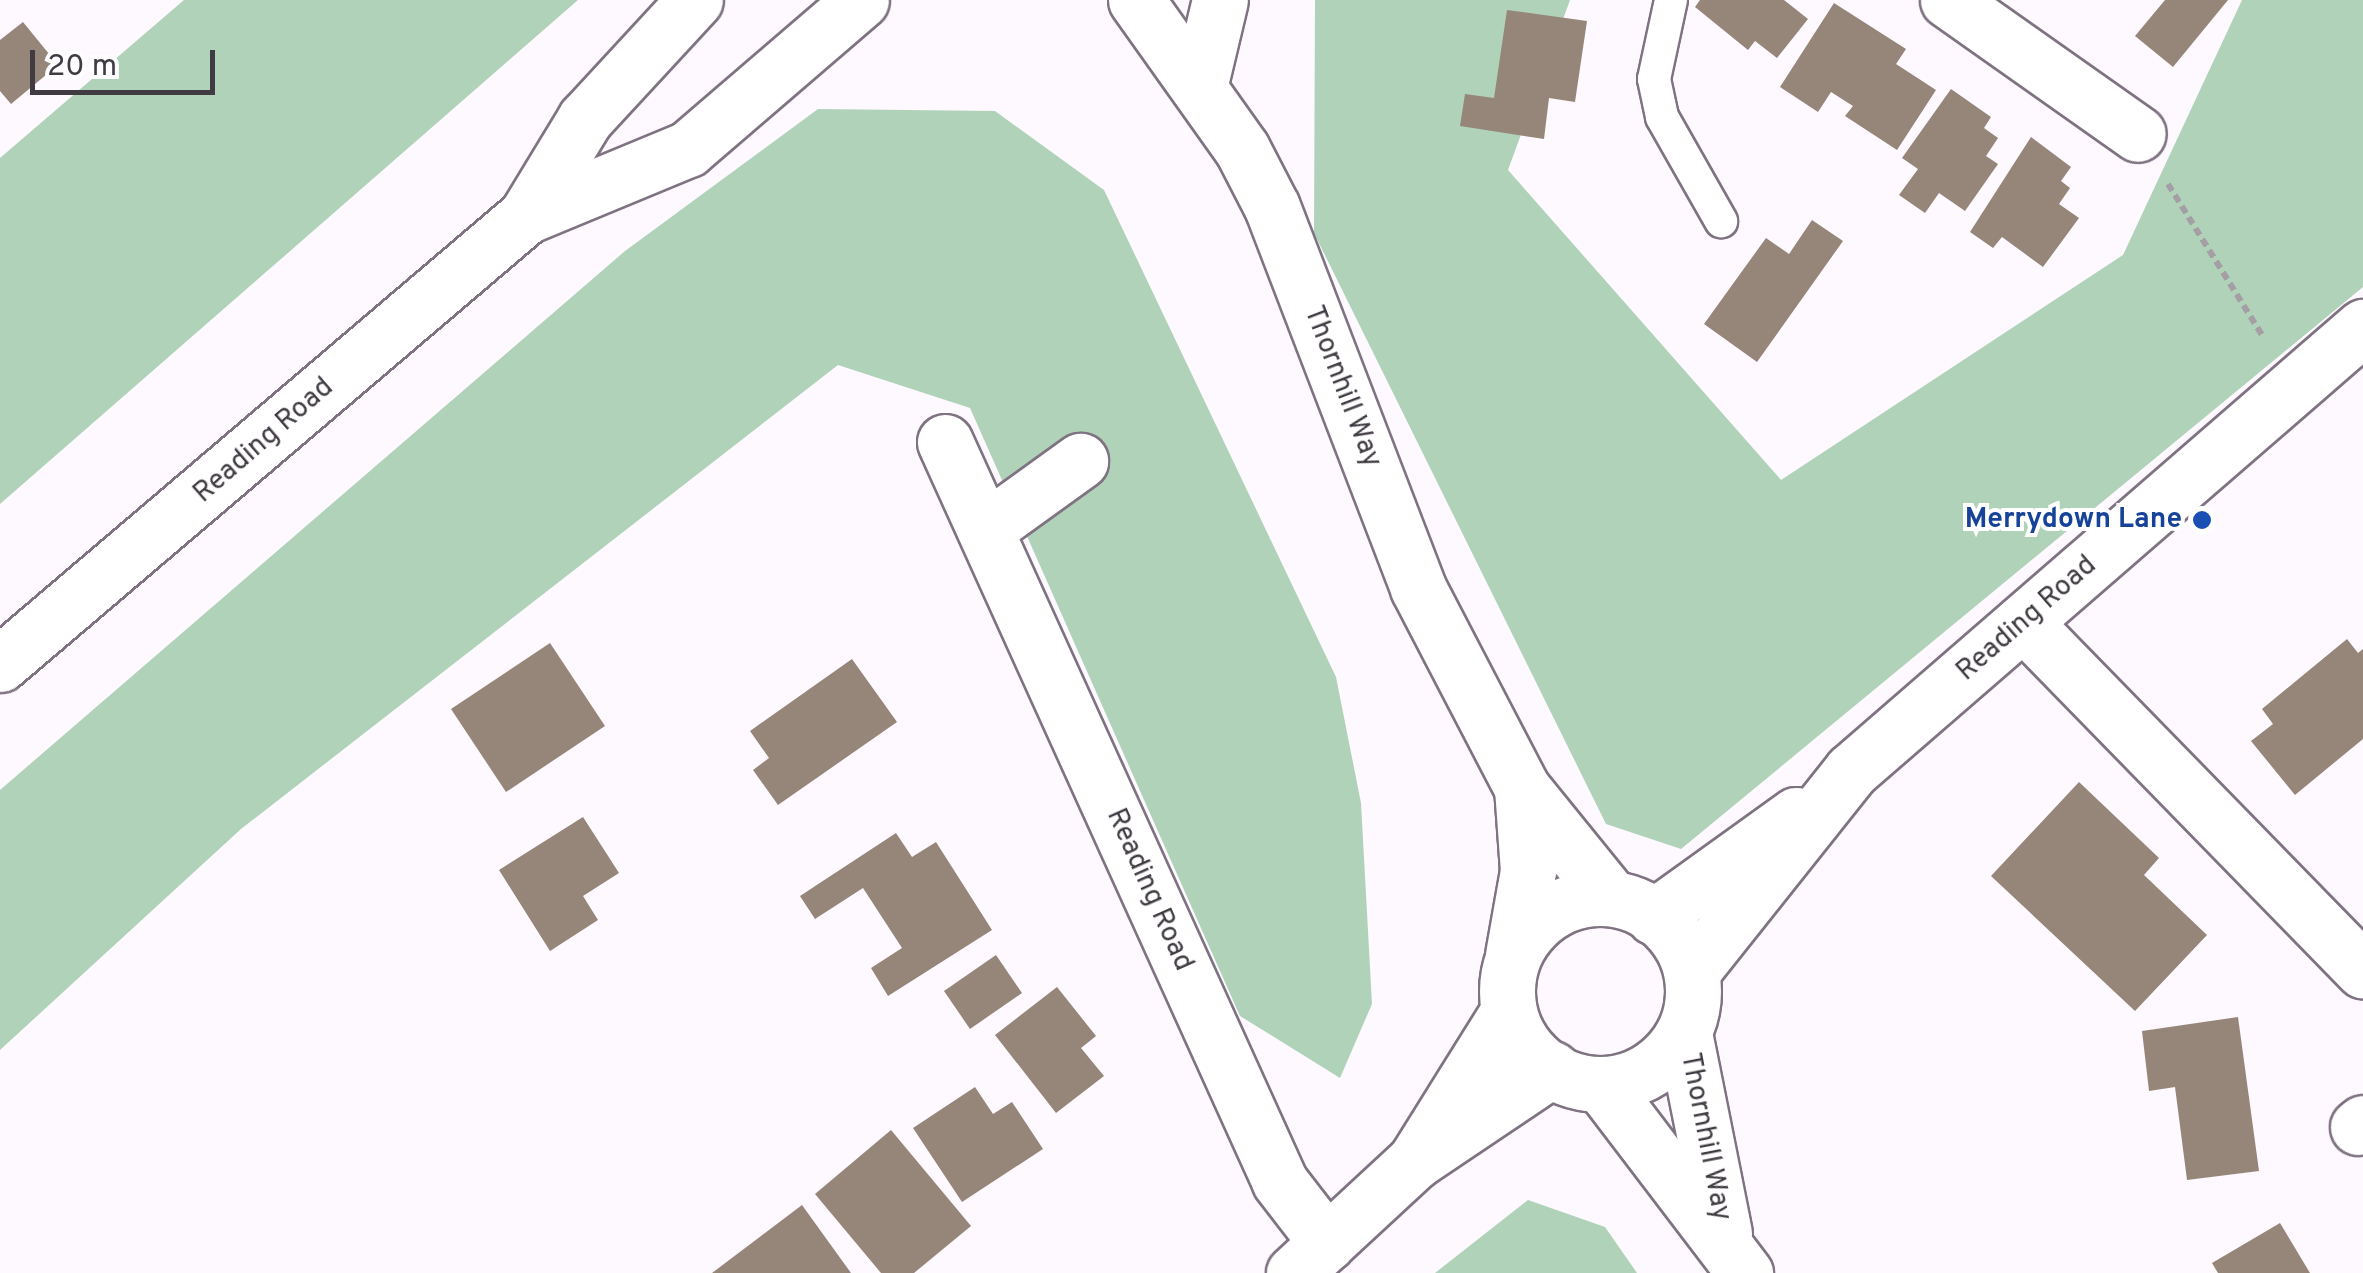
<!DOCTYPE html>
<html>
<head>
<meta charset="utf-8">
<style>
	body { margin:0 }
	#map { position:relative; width:2363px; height:1273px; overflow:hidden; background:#fef8ff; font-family:Overpass,sans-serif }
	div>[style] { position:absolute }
	.forest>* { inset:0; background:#b0d2b9 }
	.building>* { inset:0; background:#958679 }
	.path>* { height:6px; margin-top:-3px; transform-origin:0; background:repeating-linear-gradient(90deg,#a49ea5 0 8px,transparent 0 13px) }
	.roads { filter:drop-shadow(2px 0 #7f7382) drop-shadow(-2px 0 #7f7382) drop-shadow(0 2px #7f7382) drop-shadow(0 -2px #7f7382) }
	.lane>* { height:32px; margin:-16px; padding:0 16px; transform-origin:16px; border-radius:16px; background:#fff }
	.street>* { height:55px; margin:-27.5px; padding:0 27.5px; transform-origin:27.5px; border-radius:27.5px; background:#fff }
	.street>.ring { margin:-27.5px; padding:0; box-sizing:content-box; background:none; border:55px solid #fff; border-radius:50% }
	.highway>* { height:55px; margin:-27.5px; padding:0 27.5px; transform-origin:27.5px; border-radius:27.5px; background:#fff }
	.dots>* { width:28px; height:28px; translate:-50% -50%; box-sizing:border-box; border:5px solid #fff; border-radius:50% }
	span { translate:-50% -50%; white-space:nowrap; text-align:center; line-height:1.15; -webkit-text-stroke:8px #fff; paint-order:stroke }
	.street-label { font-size:28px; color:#403b42 }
	.transit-label { font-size:28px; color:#164399; font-weight:700 }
	.right { translate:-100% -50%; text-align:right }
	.scale { position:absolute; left:30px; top:50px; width:185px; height:45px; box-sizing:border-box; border:5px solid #403b42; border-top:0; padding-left:12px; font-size:30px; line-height:35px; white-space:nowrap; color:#403b42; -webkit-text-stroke:8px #fff; paint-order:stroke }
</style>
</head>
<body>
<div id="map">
	<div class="forest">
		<i style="clip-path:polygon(184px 0,578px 0,0 504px,0 158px)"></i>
		<i style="clip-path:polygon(1315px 0,1570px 0,1508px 170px,1781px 480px,2123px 255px,2242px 0,2363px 0,2363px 287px,1681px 849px,1606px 824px,1314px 233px)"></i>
		<i style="clip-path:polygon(818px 109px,995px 111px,1104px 190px,1336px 677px,1361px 803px,1372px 1004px,1340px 1078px,1240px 1016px,970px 408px,838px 365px,241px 829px,0 1050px,0 790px,625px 251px)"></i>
		<i style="clip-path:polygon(1528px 1200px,1605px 1227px,1637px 1273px,1435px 1273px)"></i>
	</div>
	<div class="building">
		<i style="clip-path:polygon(1700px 0,1784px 0,1808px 19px,1777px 58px,1755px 41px,1748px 50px,1695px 7px)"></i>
		<i style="clip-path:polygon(2165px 0,2228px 0,2173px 67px,2135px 36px)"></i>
		<i style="clip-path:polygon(1834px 3px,1906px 49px,1896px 64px,1936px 90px,1897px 150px,1845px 116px,1853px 106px,1831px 92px,1818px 112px,1780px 87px)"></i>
		<i style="clip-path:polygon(1507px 10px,1587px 21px,1575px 102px,1549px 98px,1544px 139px,1460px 126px,1465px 94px,1494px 98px)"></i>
		<i style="clip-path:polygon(23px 22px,58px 65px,11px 104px,0 91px,0 40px)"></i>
		<i style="clip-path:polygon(1951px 89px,1991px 117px,1984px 128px,1998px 138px,1986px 156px,1998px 164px,1965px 211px,1939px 193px,1925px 213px,1899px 195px,1918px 169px,1902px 158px)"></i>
		<i style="clip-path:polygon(2031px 137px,2071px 167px,2061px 181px,2070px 188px,2059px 204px,2079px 218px,2043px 267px,2002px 237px,1993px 248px,1970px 232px)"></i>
		<i style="clip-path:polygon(1812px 220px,1843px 241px,1757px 362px,1704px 324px,1766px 238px,1789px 254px)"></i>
		<i style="clip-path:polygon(2347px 639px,2358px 653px,2363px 649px,2363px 739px,2295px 795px,2251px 741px,2273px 724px,2262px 709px)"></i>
		<i style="clip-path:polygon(550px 643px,605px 726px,506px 792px,451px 709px)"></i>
		<i style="clip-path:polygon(852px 659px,897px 722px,778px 805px,753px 770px,769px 758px,750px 731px)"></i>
		<i style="clip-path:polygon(2079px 782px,2159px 858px,2144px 875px,2207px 935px,2135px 1011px,1991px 876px)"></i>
		<i style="clip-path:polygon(583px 817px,619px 873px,583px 896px,598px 920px,550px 951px,499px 870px)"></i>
		<i style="clip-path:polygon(896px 833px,912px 857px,936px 842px,992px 930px,888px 996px,871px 968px,902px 948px,863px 888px,815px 919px,800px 896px)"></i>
		<i style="clip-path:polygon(996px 955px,1022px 993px,970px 1029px,944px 991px)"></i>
		<i style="clip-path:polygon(1057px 987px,1096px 1036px,1081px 1048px,1104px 1076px,1056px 1113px,995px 1035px)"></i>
		<i style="clip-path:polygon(2238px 1017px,2259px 1171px,2187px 1180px,2175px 1087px,2149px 1091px,2142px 1031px)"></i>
		<i style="clip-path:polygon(975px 1087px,993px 1114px,1012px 1102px,1043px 1149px,962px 1202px,913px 1128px)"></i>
		<i style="clip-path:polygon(891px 1130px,971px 1226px,914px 1273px,881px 1273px,815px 1194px)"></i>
		<i style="clip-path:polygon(802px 1205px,851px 1273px,712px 1273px)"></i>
		<i style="clip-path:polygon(2280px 1223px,2310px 1273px,2218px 1273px,2212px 1263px)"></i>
	</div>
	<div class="path">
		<i style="left:2168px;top:184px;width:181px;rotate:58.1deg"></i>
	</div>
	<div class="roads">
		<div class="lane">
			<i style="left:1671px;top:0;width:81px;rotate:102.1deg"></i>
			<i style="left:1654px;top:79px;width:39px;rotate:78deg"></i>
			<i style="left:1662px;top:117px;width:120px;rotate:60.4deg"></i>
		</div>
		<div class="street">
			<i style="left:1136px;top:0;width:183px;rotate:54.6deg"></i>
			<i style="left:1242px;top:149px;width:65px;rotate:62.7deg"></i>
			<i style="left:1272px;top:207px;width:408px;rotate:69deg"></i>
			<i style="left:1418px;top:588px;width:225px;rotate:62.5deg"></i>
			<i style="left:1522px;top:788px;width:141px;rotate:51deg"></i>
			<i style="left:1948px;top:0;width:232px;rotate:35.2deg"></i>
			<i style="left:945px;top:442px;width:812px;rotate:65.64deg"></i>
			<i style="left:1280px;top:1182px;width:77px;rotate:52.4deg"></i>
			<i style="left:987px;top:528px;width:115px;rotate:-35.8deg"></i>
			<i style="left:2023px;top:622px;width:487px;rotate:45.7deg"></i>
			<i class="ring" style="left:1507px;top:898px;width:131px;height:131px"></i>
			<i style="left:1654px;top:917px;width:175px;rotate:-35.7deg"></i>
			<i style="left:1513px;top:955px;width:85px;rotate:-79.9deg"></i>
			<i style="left:1528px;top:871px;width:83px;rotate:-94.1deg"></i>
			<i style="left:1692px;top:971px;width:256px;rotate:-51.5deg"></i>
			<i style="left:1851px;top:771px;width:678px;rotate:-40.93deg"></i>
			<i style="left:1684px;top:1033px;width:204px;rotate:78.7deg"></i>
			<i style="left:1601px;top:1084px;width:238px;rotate:52.7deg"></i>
			<i style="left:2358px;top:1127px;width:6px;rotate:-39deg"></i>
			<i style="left:1415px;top:1161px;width:176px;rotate:-58deg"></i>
			<i style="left:1294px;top:1273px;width:165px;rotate:-42.8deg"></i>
			<i style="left:1415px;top:1161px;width:165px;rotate:-33.9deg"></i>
		</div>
		<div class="highway">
			<i style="left:1199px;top:88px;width:90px;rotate:-76.6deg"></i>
			<i style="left:526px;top:216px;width:175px;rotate:-22.5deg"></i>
			<i style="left:688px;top:149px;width:228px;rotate:-40.7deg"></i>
			<i style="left:0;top:664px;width:691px;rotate:-40.42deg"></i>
			<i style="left:526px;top:216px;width:114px;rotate:-58.7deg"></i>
			<i style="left:585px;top:119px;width:162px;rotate:-47.3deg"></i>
		</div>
	</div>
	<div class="dots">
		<i style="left:2202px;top:520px;background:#1a4fb4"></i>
	</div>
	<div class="street-label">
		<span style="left:1342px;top:387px;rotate:69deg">Thornhill Way</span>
		<span style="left:264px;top:441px;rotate:-41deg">Reading Road</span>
		<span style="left:2027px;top:619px;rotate:-41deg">Reading Road</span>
		<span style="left:1149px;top:890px;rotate:66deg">Reading Road</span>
		<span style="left:1705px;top:1137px;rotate:79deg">Thornhill Way</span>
	</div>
	<div class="transit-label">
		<span class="right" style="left:2182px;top:520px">Merrydown Lane</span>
	</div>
	<div class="scale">20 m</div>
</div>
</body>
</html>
